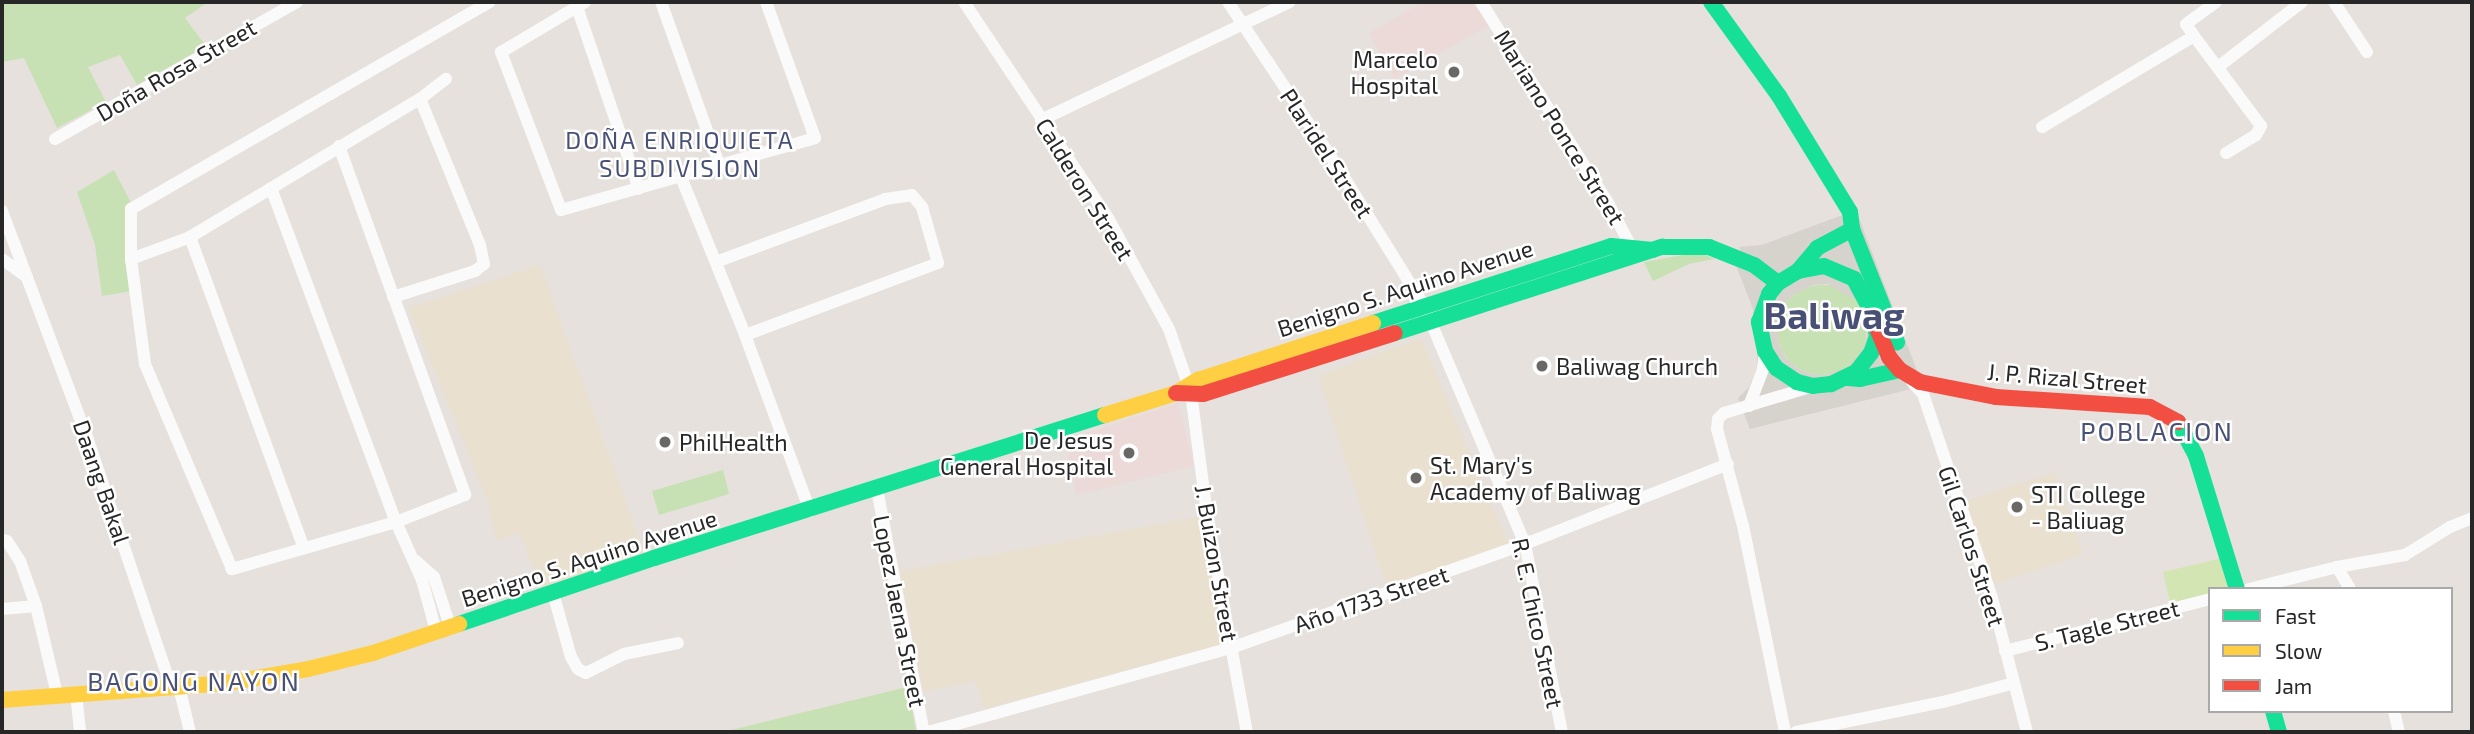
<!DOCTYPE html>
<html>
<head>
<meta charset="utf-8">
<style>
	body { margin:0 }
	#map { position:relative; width:2474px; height:734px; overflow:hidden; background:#e6e1dc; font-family:"Exo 2",sans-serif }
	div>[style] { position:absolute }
	.education>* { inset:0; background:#e9e0d0 }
	.medical>* { inset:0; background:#ecdad9 }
	.green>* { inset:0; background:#c7e1b4 }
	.round { border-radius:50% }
	.pitch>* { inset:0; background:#d2e5b2 }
	.plaza>* { inset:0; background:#d6d2cc }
	.street>* { height:12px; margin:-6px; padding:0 6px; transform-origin:6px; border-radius:6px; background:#fbfafa }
	.fast>* { height:16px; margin:-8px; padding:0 8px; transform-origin:8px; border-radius:8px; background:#16e098 }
	.slow>* { height:16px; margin:-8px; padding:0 8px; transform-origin:8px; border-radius:8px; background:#ffcf43 }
	.jam>* { height:16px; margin:-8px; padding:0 8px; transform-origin:8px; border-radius:8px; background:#f24e42 }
	.dots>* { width:19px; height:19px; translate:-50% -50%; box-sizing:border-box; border:4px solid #fff; border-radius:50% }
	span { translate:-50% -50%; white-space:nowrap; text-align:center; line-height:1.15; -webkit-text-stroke:5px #fff; paint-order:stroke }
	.poi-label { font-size:23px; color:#272727 }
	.right { translate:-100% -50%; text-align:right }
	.left { translate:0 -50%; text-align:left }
	.street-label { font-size:23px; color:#272727 }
	.neighbourhood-label { font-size:24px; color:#495076; letter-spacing:2px }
	.quarter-label { font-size:26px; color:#495076; letter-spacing:2px }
	.town-label { font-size:37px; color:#495076; font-weight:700 }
	.frame { position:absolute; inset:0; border:4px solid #272727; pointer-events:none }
	.legend { position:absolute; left:2208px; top:587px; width:245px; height:126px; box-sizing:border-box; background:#fff; border:2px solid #a9a9a9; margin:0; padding:9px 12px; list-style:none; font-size:21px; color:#272727 }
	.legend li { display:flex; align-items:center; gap:14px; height:35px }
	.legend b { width:35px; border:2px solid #a9a9a9 }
</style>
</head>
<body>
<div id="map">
	<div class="education">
		<i style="clip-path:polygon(540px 265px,645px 554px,542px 587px,519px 533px,497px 541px,488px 503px,409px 308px)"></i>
		<i style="clip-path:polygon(1421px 338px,1508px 543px,1387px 589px,1318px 376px)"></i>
		<i style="clip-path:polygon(2055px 472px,2083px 554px,1993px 585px,1965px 501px)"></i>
		<i style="clip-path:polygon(1204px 516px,1226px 643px,984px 709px,976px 681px,923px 692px,900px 571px)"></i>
	</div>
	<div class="medical">
		<i style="clip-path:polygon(1423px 2px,1472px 2px,1488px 26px,1394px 79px,1369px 33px)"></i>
		<i style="clip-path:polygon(1178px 403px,1194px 466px,1076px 495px,1066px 440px)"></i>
	</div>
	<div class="green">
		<i style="clip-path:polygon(2px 2px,208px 2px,185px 18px,206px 46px,137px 85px,120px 55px,88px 67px,106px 102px,57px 128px,24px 58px,2px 62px)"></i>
		<i style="clip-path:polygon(114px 170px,131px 203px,132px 291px,102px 296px,95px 245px,77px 192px)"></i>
		<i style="clip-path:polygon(1700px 252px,1714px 259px,1689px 264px,1653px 281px,1644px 262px)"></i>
		<i class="round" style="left:1777px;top:285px;width:90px;height:90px"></i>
		<i style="clip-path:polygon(723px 470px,729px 494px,659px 515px,652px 491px)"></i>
		<i style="clip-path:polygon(908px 687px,916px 732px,723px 732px,903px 688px)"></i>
	</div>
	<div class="pitch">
		<i style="clip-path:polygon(2219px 559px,2228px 589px,2210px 589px,2210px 596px,2171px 606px,2163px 572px)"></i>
	</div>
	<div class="plaza">
		<i style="clip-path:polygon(evenodd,1856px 210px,1921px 381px,1911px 389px,1750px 429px,1738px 398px,1749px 387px,1757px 369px,1757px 342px,1753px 309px,1735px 263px,1745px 261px,1739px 247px,1762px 245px,1856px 210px,1827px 284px,1856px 300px,1867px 323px,1867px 337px,1862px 350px,1849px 366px,1827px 375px,1811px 374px,1797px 368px,1786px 358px,1779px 345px,1777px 322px,1782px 307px,1793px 295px,1813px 285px,1827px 284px)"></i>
	</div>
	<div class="street">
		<i style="left:585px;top:2px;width:98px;rotate:149.2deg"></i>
		<i style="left:501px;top:52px;width:169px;rotate:69.2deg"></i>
		<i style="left:561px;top:210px;width:264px;rotate:-15.8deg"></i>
		<i style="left:815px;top:138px;width:145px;rotate:-109.8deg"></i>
		<i style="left:661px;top:2px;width:175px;rotate:70.3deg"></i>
		<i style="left:964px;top:2px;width:260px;rotate:56.3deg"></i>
		<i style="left:1108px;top:218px;width:127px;rotate:61.2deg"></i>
		<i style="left:1169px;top:329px;width:68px;rotate:71deg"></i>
		<i style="left:1191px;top:393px;width:123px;rotate:82.5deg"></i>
		<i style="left:1207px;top:515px;width:221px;rotate:79.6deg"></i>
		<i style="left:1228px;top:2px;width:197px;rotate:56.4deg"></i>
		<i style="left:1337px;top:166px;width:165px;rotate:58.1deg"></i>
		<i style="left:1424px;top:306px;width:259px;rotate:67deg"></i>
		<i style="left:1525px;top:544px;width:192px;rotate:78.9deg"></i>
		<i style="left:1481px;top:2px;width:236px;rotate:57.7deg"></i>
		<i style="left:1607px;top:201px;width:58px;rotate:62.1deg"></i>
		<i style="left:2334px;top:2px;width:60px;rotate:56.6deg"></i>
		<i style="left:577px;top:7px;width:192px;rotate:71.2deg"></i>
		<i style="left:2194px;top:36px;width:112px;rotate:53.3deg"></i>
		<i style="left:2261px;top:126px;width:10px;rotate:119deg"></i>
		<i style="left:2256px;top:135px;width:35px;rotate:149deg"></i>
		<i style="left:2218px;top:67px;width:106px;rotate:-37.7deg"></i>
		<i style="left:1041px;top:120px;width:275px;rotate:-25.4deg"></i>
		<i style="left:2042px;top:127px;width:177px;rotate:-30.9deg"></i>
		<i style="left:2194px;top:36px;width:14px;rotate:-124deg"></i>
		<i style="left:2186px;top:24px;width:37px;rotate:-36deg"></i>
		<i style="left:55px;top:139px;width:278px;rotate:-29.5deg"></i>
		<i style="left:339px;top:146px;width:371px;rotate:70.1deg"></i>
		<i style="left:465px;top:495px;width:74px;rotate:158.6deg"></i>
		<i style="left:396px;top:522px;width:171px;rotate:164deg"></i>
		<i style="left:232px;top:569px;width:223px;rotate:-113deg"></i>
		<i style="left:145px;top:364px;width:106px;rotate:-97.6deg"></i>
		<i style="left:131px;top:259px;width:50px;rotate:-90deg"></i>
		<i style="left:131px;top:209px;width:414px;rotate:-30deg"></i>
		<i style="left:681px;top:177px;width:170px;rotate:67.9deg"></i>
		<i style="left:745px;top:335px;width:188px;rotate:69.7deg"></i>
		<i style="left:271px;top:188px;width:357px;rotate:69.5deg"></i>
		<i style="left:396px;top:522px;width:64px;rotate:65.9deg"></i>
		<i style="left:422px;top:580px;width:53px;rotate:74.6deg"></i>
		<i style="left:2px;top:211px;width:241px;rotate:69.4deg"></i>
		<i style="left:87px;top:437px;width:264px;rotate:71.4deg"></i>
		<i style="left:190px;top:237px;width:331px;rotate:69.9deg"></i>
		<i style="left:2px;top:259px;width:31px;rotate:36deg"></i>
		<i style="left:131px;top:259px;width:63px;rotate:-20.4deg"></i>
		<i style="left:190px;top:237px;width:268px;rotate:-31deg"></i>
		<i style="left:420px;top:99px;width:33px;rotate:-38deg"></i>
		<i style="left:716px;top:262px;width:180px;rotate:-20.4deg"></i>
		<i style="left:885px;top:199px;width:27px;rotate:-8deg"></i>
		<i style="left:912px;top:195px;width:16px;rotate:50deg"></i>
		<i style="left:922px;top:207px;width:58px;rotate:74.1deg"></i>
		<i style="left:938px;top:263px;width:206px;rotate:159.5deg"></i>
		<i style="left:393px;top:297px;width:86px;rotate:-17.6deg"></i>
		<i style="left:475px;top:271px;width:11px;rotate:-38deg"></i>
		<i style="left:484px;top:264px;width:19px;rotate:-102deg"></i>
		<i style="left:480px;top:245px;width:158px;rotate:-112.3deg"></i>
		<i style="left:1912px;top:382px;width:16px;rotate:47deg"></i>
		<i style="left:1923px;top:394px;width:215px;rotate:71.3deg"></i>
		<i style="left:1992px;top:598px;width:138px;rotate:75.4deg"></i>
		<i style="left:1749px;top:406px;width:40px;rotate:-69deg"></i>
		<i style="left:1763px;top:369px;width:18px;rotate:-84deg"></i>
		<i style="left:877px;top:489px;width:248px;rotate:79.1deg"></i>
		<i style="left:2px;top:540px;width:5px;rotate:11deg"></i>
		<i style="left:7px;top:541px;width:24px;rotate:57deg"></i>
		<i style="left:20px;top:561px;width:48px;rotate:70.4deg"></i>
		<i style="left:36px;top:606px;width:90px;rotate:76.6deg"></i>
		<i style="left:416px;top:561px;width:24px;rotate:42deg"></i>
		<i style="left:434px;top:577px;width:52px;rotate:71.9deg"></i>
		<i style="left:2337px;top:567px;width:26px;rotate:59deg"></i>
		<i style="left:2249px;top:589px;width:91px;rotate:-14deg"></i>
		<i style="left:2337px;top:567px;width:69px;rotate:-10deg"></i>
		<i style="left:2405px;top:555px;width:53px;rotate:-31.9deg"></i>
		<i style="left:2450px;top:527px;width:24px;rotate:-22deg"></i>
		<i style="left:553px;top:593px;width:66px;rotate:74.3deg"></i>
		<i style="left:571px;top:657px;width:14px;rotate:60deg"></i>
		<i style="left:578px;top:669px;width:9px;rotate:27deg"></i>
		<i style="left:586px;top:673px;width:42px;rotate:-26.6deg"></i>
		<i style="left:624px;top:654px;width:55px;rotate:-11.5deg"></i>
		<i style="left:2px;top:609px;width:34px;rotate:-5deg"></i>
		<i style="left:2005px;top:651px;width:211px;rotate:-14.2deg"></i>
		<i style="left:179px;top:687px;width:46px;rotate:76.3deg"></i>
		<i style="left:76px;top:693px;width:39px;rotate:84deg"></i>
		<i style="left:2394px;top:711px;width:22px;rotate:77deg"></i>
		<i style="left:928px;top:732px;width:314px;rotate:-15.5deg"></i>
		<i style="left:1231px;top:648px;width:312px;rotate:-19.5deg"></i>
		<i style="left:1525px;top:544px;width:218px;rotate:-21.5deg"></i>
		<i style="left:1785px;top:732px;width:210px;rotate:-101.5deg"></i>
		<i style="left:1743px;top:526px;width:100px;rotate:-105deg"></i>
		<i style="left:1717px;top:429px;width:10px;rotate:-84deg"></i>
		<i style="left:1718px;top:419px;width:8px;rotate:-45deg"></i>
		<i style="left:1724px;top:413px;width:90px;rotate:-16.8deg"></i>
		<i style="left:1796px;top:732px;width:154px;rotate:-11.6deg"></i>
		<i style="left:1947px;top:701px;width:69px;rotate:-15deg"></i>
	</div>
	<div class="fast">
		<i style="left:1711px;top:2px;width:116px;rotate:54.1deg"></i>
		<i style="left:1779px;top:96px;width:136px;rotate:58.5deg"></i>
		<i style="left:1850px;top:212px;width:17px;rotate:83deg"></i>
		<i style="left:1852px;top:229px;width:122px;rotate:68.3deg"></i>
		<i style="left:1824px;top:266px;width:33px;rotate:23deg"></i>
		<i style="left:1854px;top:279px;width:34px;rotate:62deg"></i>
		<i style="left:1870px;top:309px;width:28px;rotate:75deg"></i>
		<i style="left:1877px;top:336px;width:18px;rotate:109deg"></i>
		<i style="left:1871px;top:353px;width:24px;rotate:128deg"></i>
		<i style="left:1856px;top:372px;width:28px;rotate:154deg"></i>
		<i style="left:1831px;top:384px;width:18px;rotate:174deg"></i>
		<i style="left:1813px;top:386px;width:16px;rotate:-166deg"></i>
		<i style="left:1797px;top:382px;width:25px;rotate:-146deg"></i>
		<i style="left:1776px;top:368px;width:20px;rotate:-123deg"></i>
		<i style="left:1765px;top:351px;width:30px;rotate:-102deg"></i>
		<i style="left:1759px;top:322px;width:30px;rotate:-70deg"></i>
		<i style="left:1769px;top:294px;width:14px;rotate:-51deg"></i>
		<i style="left:1778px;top:283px;width:23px;rotate:-31deg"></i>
		<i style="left:1798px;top:271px;width:26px;rotate:-11deg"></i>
		<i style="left:1798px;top:271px;width:30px;rotate:-50deg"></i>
		<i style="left:1817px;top:248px;width:40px;rotate:-28deg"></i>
		<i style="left:1373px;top:323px;width:250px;rotate:-17.9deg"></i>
		<i style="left:1611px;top:246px;width:42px;rotate:5.4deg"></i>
		<i style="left:1395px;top:333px;width:281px;rotate:-17.9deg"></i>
		<i style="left:1662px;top:247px;width:47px"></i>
		<i style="left:1709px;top:247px;width:48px;rotate:21.8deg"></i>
		<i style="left:1754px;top:265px;width:30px;rotate:37deg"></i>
		<i style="left:1848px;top:378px;width:12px;rotate:5deg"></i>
		<i style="left:1860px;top:379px;width:41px;rotate:-12.7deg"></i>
		<i style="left:2178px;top:422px;width:38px;rotate:62deg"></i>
		<i style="left:2196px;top:456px;width:139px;rotate:72.9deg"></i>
		<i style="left:459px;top:624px;width:206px;rotate:-18.7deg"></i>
		<i style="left:654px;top:558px;width:473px;rotate:-17.6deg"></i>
		<i style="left:2273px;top:711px;width:22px;rotate:74deg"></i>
	</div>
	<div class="slow">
		<i style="left:1105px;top:415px;width:74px;rotate:-17.2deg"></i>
		<i style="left:1176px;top:393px;width:26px;rotate:-31deg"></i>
		<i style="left:1198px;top:380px;width:184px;rotate:-18deg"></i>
		<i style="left:2px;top:700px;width:226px;rotate:-4.3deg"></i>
		<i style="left:227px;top:683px;width:82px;rotate:-9.8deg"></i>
		<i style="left:308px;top:669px;width:67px;rotate:-13.8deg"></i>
		<i style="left:373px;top:653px;width:91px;rotate:-18.6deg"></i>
	</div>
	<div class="jam">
		<i style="left:1876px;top:326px;width:34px;rotate:67deg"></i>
		<i style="left:1889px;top:357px;width:17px;rotate:50deg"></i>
		<i style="left:1900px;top:370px;width:23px;rotate:31deg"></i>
		<i style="left:1920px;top:382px;width:77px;rotate:11.2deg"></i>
		<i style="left:1996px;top:397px;width:154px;rotate:3.7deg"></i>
		<i style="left:2150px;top:407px;width:32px;rotate:28deg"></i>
		<i style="left:1176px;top:393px;width:27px;rotate:2deg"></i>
		<i style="left:1203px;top:394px;width:201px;rotate:-17.6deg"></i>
	</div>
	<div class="dots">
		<i style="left:1454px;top:72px;background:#6a6866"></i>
		<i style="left:1542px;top:366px;background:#6a6866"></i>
		<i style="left:665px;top:442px;background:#6a6866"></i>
		<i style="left:1129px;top:453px;background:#6a6866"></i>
		<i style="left:1416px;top:478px;background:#6a6866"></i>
		<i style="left:2017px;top:507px;background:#6a6866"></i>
	</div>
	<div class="poi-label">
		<span class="right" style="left:1438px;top:72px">Marcelo<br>Hospital</span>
		<span class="left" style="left:1556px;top:366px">Baliwag Church</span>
		<span class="right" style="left:1113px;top:453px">De Jesus<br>General Hospital</span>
		<span class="left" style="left:679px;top:442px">PhilHealth</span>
		<span class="left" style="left:1430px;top:478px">St. Mary's<br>Academy of Baliwag</span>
		<span class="left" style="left:2031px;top:507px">STI College<br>- Baliuag</span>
	</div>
	<div class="street-label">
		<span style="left:176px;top:70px;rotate:-30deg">Doña Rosa Street</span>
		<span style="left:1560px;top:127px;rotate:58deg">Mariano Ponce Street</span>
		<span style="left:1327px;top:153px;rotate:57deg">Plaridel Street</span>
		<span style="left:1085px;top:189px;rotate:58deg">Calderon Street</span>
		<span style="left:1405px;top:288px;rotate:-18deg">Benigno S. Aquino Avenue</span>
		<span style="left:2067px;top:378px;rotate:5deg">J. P. Rizal Street</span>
		<span style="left:102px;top:482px;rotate:71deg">Daang Bakal</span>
		<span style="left:1972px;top:546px;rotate:72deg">Gil Carlos Street</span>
		<span style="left:589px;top:558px;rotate:-18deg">Benigno S. Aquino Avenue</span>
		<span style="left:1217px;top:563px;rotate:80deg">J. Buizon Street</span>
		<span style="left:1371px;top:599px;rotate:-19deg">Año 1733 Street</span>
		<span style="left:900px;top:611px;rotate:79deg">Lopez Jaena Street</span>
		<span style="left:1538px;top:623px;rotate:78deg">R. E. Chico Street</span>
		<span style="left:2107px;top:625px;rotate:-14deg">S. Tagle Street</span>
	</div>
	<div class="neighbourhood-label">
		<span style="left:680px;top:154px">DOÑA ENRIQUIETA<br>SUBDIVISION</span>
	</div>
	<div class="quarter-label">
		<span style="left:2157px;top:431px">POBLACION</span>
		<span style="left:194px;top:681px">BAGONG NAYON</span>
	</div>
	<div class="town-label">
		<span style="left:1834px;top:314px">Baliwag</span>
	</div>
	<div class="frame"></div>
	<ul class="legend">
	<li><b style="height:9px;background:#16e098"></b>Fast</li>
	<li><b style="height:9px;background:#ffcf43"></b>Slow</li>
	<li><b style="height:9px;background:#f24e42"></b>Jam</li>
	</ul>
</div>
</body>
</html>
